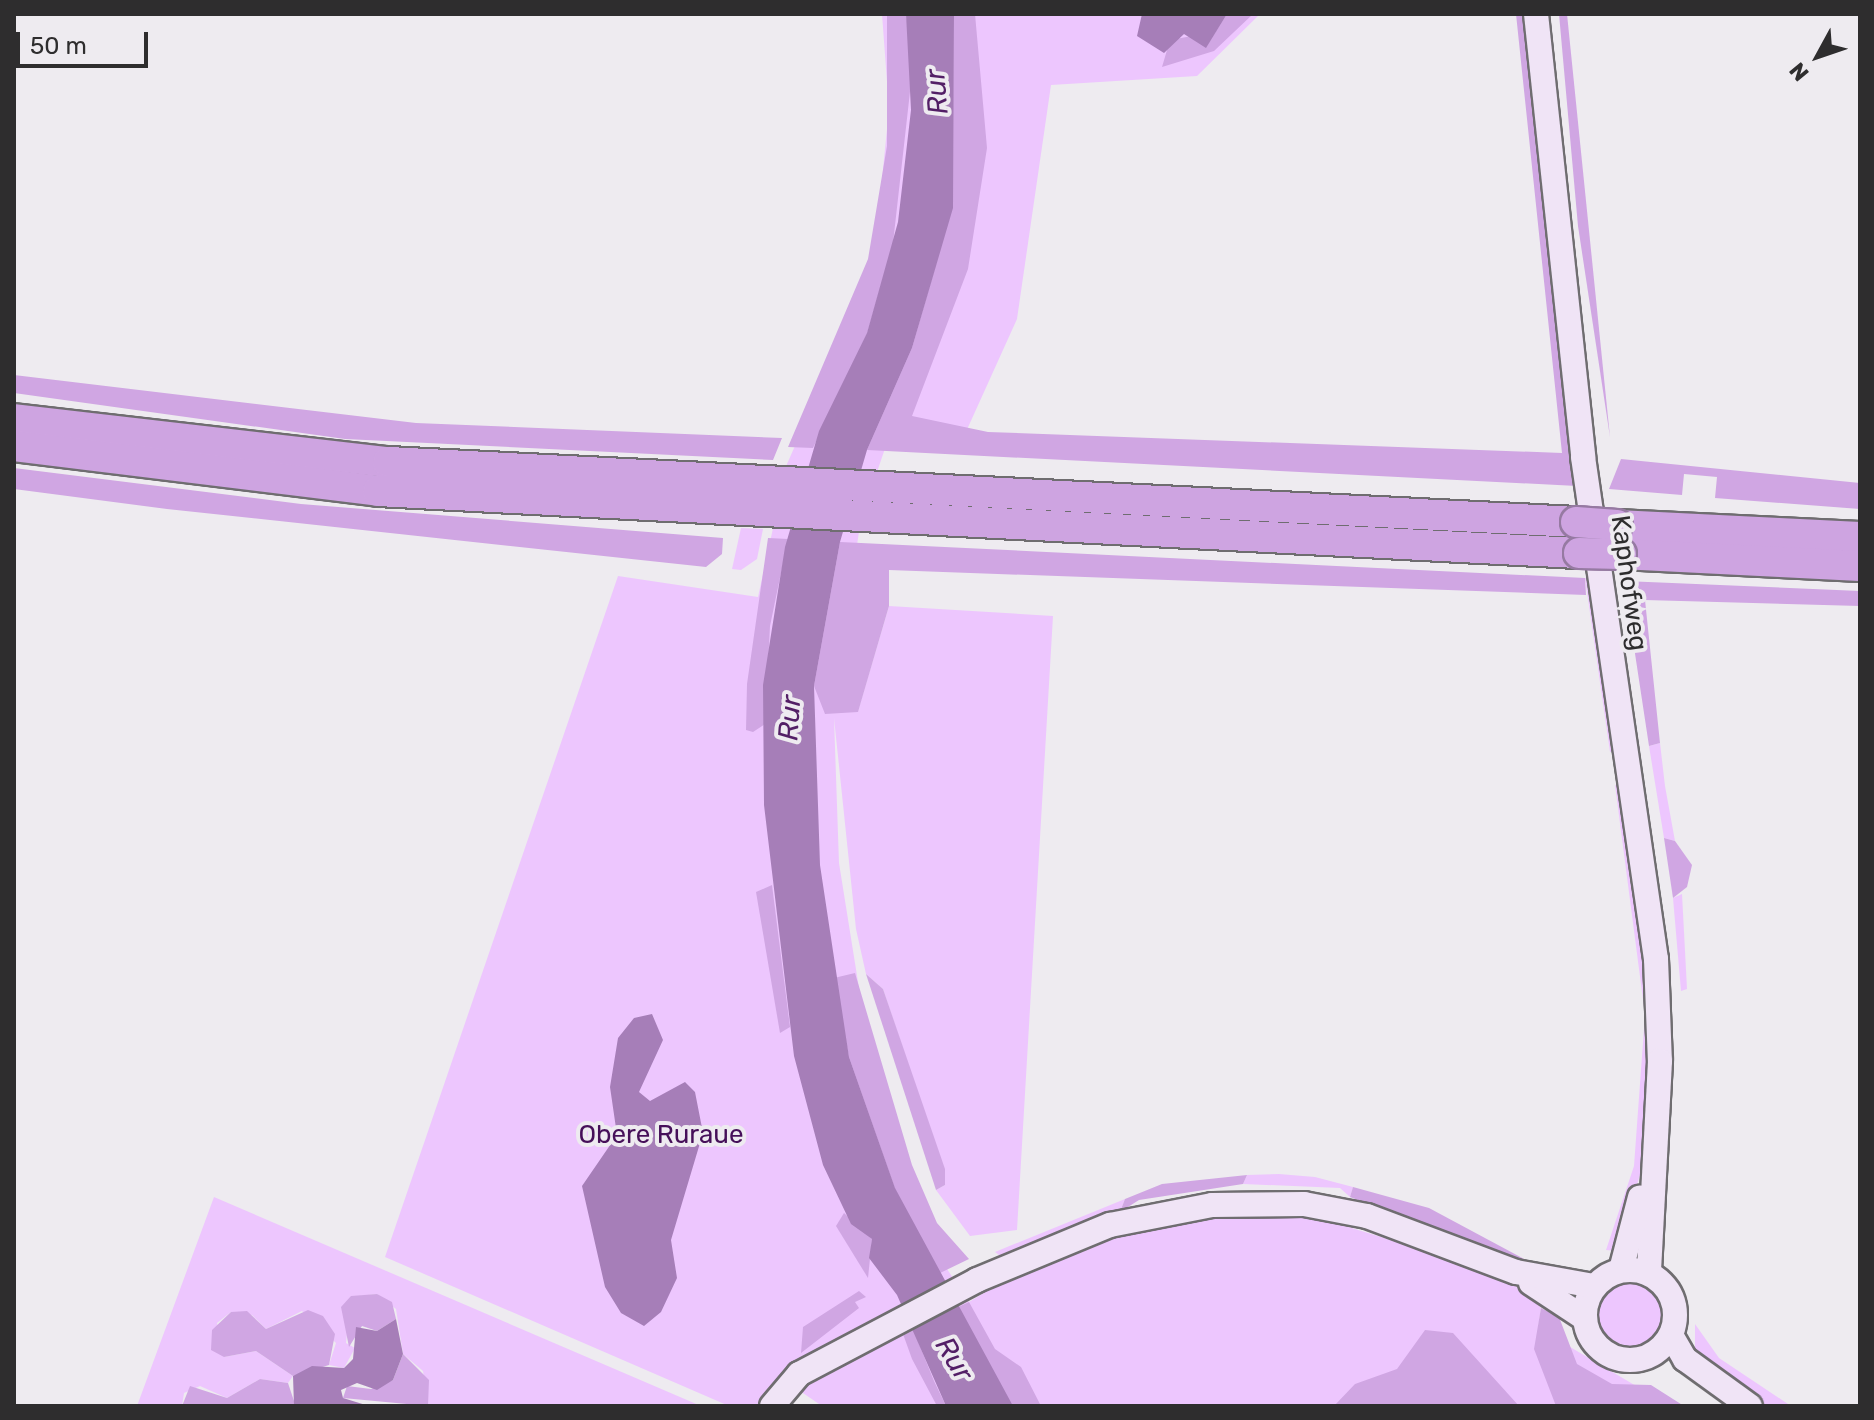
<!DOCTYPE html>
<html>
<head>
<meta charset="utf-8">
<style>
	body { margin:0 }
	#map { position:relative; width:1874px; height:1420px; overflow:hidden; background:#eeebf0; font-family:Rubik,sans-serif }
	div>[style] { position:absolute }
	.green>* { inset:0; background:#edc6fe }
	.round { border-radius:50% }
	.forest>* { inset:0; background:#d0a6e3 }
	.water>* { inset:0; background:#a67eb8 }
	.roads { filter:drop-shadow(2px 0 #6f6d70) drop-shadow(-2px 0 #6f6d70) drop-shadow(0 2px #6f6d70) drop-shadow(0 -2px #6f6d70) }
	.secondary>* { height:24px; margin:-12px; padding:0 12px; transform-origin:12px; border-radius:12px; background:#f0e4f6 }
	.secondary>.ring { margin:-12px; padding:0; box-sizing:content-box; background:none; border:24px solid #f0e4f6; border-radius:50% }
	.motorway>* { height:30px; margin:-15px; padding:0 15px; transform-origin:15px; border-radius:15px; background:#cea4e1 }
	.bridges { filter:drop-shadow(2px 0 #967aa2) drop-shadow(-2px 0 #967aa2) drop-shadow(0 2px #967aa2) drop-shadow(0 -2px #967aa2) }
	.motorway-bridge>* { height:30px; margin:-15px; padding:0 15px; transform-origin:15px; border-radius:15px; background:#cea4e1 }
	span { translate:-50% -50%; white-space:nowrap; text-align:center; line-height:1.15; -webkit-text-stroke:8px #eeebf0; paint-order:stroke }
	.street-label { font-size:26px; color:#2e2d2e }
	.park-label { font-size:26px; color:#461059 }
	.water-label { font-size:28px; color:#531f66; font-style:italic }
	.frame { position:absolute; inset:0; border:16px solid #2e2d2e; pointer-events:none }
	.north { position:absolute; left:1778px; top:16px; width:80px; height:80px; -webkit-text-stroke:6px #eeebf0; paint-order:stroke; rotate:230deg; font-size:22px; font-weight:700; line-height:32px; text-align:center; color:#2e2d2e }
	.north::after { content:''; display:block; margin:auto; width:28px; height:36px; background:#2e2d2e; clip-path:polygon(50% 0,100% 100%,50% 72%,0 100%) }
	.scale { position:absolute; left:16px; top:32px; width:132px; height:36px; box-sizing:border-box; border:4px solid #2e2d2e; border-top:0; padding-left:10px; font-size:24px; line-height:28px; white-space:nowrap; color:#2e2d2e; -webkit-text-stroke:6px #eeebf0; paint-order:stroke }
</style>
</head>
<body>
<div id="map">
	<div class="green">
		<i style="clip-path:polygon(882px 14px,1260px 14px,1197px 76px,1051px 85px,1017px 319px,965px 434px,894px 422px,861px 519px,839px 660px,843px 709px,858px 711px,889px 606px,1053px 616px,1017px 1230px,970px 1236px,936px 1190px,945px 1185px,940px 1160px,883px 989px,866px 974px,856px 929px,834px 718px,839px 863px,870px 1057px,947px 1269px,969px 1302px,1023px 1269px,1154px 1222px,1306px 1214px,1479px 1267px,1529px 1293px,1541px 1308px,1538px 1328px,1670px 1406px,822px 1406px,800px 1391px,769px 1406px,729px 1406px,385px 1257px,618px 576px,758px 597px,787px 464px,859px 300px,877px 229px,889px 109px)"></i>
		<i style="clip-path:polygon(741px 528px,763px 529px,757px 559px,741px 570px,732px 569px)"></i>
		<i style="clip-path:polygon(1585px 578px,1592px 579px,1620px 748px,1610px 752px)"></i>
		<i style="clip-path:polygon(1660px 743px,1665px 786px,1675px 841px,1664px 838px,1649px 746px)"></i>
		<i style="clip-path:polygon(1615px 785px,1624px 790px,1644px 913px,1651px 1079px,1642px 1168px,1617px 1251px,1606px 1250px,1634px 1166px,1645px 1015px)"></i>
		<i style="clip-path:polygon(1682px 894px,1687px 989px,1681px 991px,1673px 898px)"></i>
		<i style="clip-path:polygon(1279px 1174px,1315px 1177px,1353px 1187px,1350px 1197px,1340px 1188px,1243px 1184px,1247px 1175px)"></i>
		<i style="clip-path:polygon(214px 1197px,701px 1406px,428px 1406px,423px 1371px,403px 1354px,396px 1309px,377px 1294px,351px 1297px,346px 1343px,355px 1348px,344px 1368px,329px 1365px,336px 1343px,302px 1311px,266px 1329px,252px 1315px,231px 1312px,217px 1323px,224px 1357px,256px 1351px,293px 1376px,288px 1383px,260px 1379px,227px 1398px,200px 1386px,184px 1393px,182px 1406px,137px 1406px)"></i>
		<i style="clip-path:polygon(1125px 1199px,1120px 1212px,1003px 1258px,995px 1252px)"></i>
		<i class="round" style="left:1597px;top:1283px;width:68px;height:68px"></i>
		<i style="clip-path:polygon(1695px 1324px,1719px 1358px,1791px 1406px,1761px 1406px,1695px 1357px)"></i>
	</div>
	<div class="forest">
		<i style="clip-path:polygon(887px 14px,906px 14px,913px 65px,893px 243px,867px 334px,813px 448px,788px 447px,868px 259px,887px 146px)"></i>
		<i style="clip-path:polygon(954px 14px,975px 14px,987px 148px,968px 269px,912px 416px,988px 432px,1562px 453px,1516px 14px,1528px 14px,1577px 486px,867px 450px,912px 348px,952px 208px)"></i>
		<i style="clip-path:polygon(1227px 14px,1253px 14px,1214px 51px,1162px 67px,1170px 40px,1192px 36px,1206px 47px)"></i>
		<i style="clip-path:polygon(1559px 14px,1567px 14px,1610px 437px,1578px 226px)"></i>
		<i style="clip-path:polygon(14px 375px,416px 423px,782px 438px,773px 460px,345px 439px,14px 393px)"></i>
		<i style="clip-path:polygon(1621px 459px,1860px 483px,1860px 509px,1715px 498px,1717px 477px,1684px 474px,1682px 495px,1609px 489px)"></i>
		<i style="clip-path:polygon(14px 468px,301px 504px,723px 538px,722px 554px,706px 567px,167px 509px,14px 489px)"></i>
		<i style="clip-path:polygon(768px 538px,788px 539px,770px 626px,765px 724px,753px 732px,746px 730px,747px 684px)"></i>
		<i style="clip-path:polygon(840px 542px,1585px 578px,1586px 595px,889px 570px,889px 606px,858px 712px,825px 714px,814px 686px)"></i>
		<i style="clip-path:polygon(1624px 581px,1860px 591px,1860px 606px,1645px 600px,1660px 743px,1649px 746px)"></i>
		<i style="clip-path:polygon(1664px 838px,1675px 841px,1692px 865px,1687px 887px,1673px 898px)"></i>
		<i style="clip-path:polygon(772px 885px,790px 1027px,780px 1033px,756px 892px)"></i>
		<i style="clip-path:polygon(855px 973px,912px 1165px,937px 1223px,969px 1259px,938px 1274px,895px 1189px,849px 1057px,834px 978px)"></i>
		<i style="clip-path:polygon(866px 974px,883px 989px,945px 1169px,945px 1185px,936px 1190px)"></i>
		<i style="clip-path:polygon(1247px 1175px,1243px 1184px,1139px 1200px,1120px 1212px,1125px 1199px,1162px 1184px)"></i>
		<i style="clip-path:polygon(1353px 1187px,1429px 1208px,1556px 1276px,1350px 1197px)"></i>
		<i style="clip-path:polygon(844px 1213px,872px 1239px,868px 1278px,836px 1226px)"></i>
		<i style="clip-path:polygon(859px 1291px,866px 1297px,855px 1302px,859px 1308px,801px 1353px,803px 1327px)"></i>
		<i style="clip-path:polygon(377px 1294px,392px 1302px,396px 1319px,377px 1331px,362px 1326px,349px 1347px,341px 1307px,351px 1296px)"></i>
		<i style="clip-path:polygon(969px 1302px,995px 1349px,1021px 1367px,1041px 1406px,1013px 1406px,1006px 1397px,956px 1308px)"></i>
		<i style="clip-path:polygon(1541px 1308px,1559px 1317px,1577px 1364px,1612px 1384px,1651px 1385px,1684px 1406px,1556px 1406px,1534px 1349px)"></i>
		<i style="clip-path:polygon(308px 1310px,323px 1316px,335px 1334px,329px 1365px,293px 1376px,256px 1351px,224px 1357px,211px 1350px,212px 1330px,231px 1312px,247px 1311px,266px 1329px)"></i>
		<i style="clip-path:polygon(913px 1329px,934px 1381px,946px 1406px,937px 1406px,912px 1359px,903px 1334px)"></i>
		<i style="clip-path:polygon(1425px 1330px,1453px 1333px,1519px 1406px,1334px 1406px,1355px 1384px,1397px 1369px)"></i>
		<i style="clip-path:polygon(403px 1354px,429px 1380px,428px 1406px,343px 1398px,347px 1386px,371px 1389px,393px 1380px)"></i>
		<i style="clip-path:polygon(260px 1379px,288px 1383px,295px 1404px,182px 1406px,190px 1386px,227px 1398px)"></i>
	</div>
	<div class="water">
		<i style="clip-path:polygon(906px 14px,954px 14px,953px 208px,912px 348px,867px 450px,840px 542px,814px 686px,820px 865px,849px 1057px,895px 1188px,1013px 1406px,946px 1406px,897px 1295px,869px 1258px,872px 1239px,851px 1224px,823px 1165px,794px 1056px,764px 805px,763px 685px,785px 547px,819px 431px,867px 333px,898px 222px,911px 110px)"></i>
		<i style="clip-path:polygon(1142px 14px,1227px 14px,1206px 48px,1184px 34px,1164px 53px,1137px 36px)"></i>
		<i style="clip-path:polygon(652px 1014px,663px 1040px,639px 1092px,650px 1101px,685px 1082px,695px 1092px,703px 1133px,671px 1240px,677px 1278px,661px 1312px,644px 1326px,621px 1313px,605px 1287px,582px 1186px,617px 1135px,610px 1087px,618px 1038px,634px 1018px)"></i>
		<i style="clip-path:polygon(396px 1319px,403px 1354px,393px 1380px,377px 1390px,357px 1383px,341px 1390px,343px 1398px,369px 1406px,294px 1406px,293px 1376px,312px 1366px,344px 1368px,353px 1359px,356px 1327px,377px 1331px)"></i>
	</div>
	<div class="roads">
		<div class="secondary">
			<i style="left:1536px;top:14px;width:445px;rotate:83.9deg"></i>
			<i style="left:1583px;top:457px;width:507px;rotate:81.73deg"></i>
			<i style="left:1656px;top:959px;width:102px;rotate:87.8deg"></i>
			<i style="left:1660px;top:1061px;width:213px;rotate:93deg"></i>
			<i class="ring" style="left:1585px;top:1270px;width:66px;height:66px"></i>
			<i style="left:1621px;top:1270px;width:75px;rotate:-75.4deg"></i>
			<i style="left:1531px;top:1283px;width:64px;rotate:33.4deg"></i>
			<i style="left:1671px;top:1335px;width:28px;rotate:60deg"></i>
			<i style="left:1685px;top:1359px;width:80px;rotate:35.9deg"></i>
			<i style="left:772px;top:1406px;width:42px;rotate:-49.8deg"></i>
			<i style="left:799px;top:1374px;width:201px;rotate:-27.8deg"></i>
			<i style="left:977px;top:1280px;width:144px;rotate:-22.5deg"></i>
			<i style="left:1110px;top:1225px;width:104px;rotate:-11.1deg"></i>
			<i style="left:1212px;top:1205px;width:92px;rotate:-0.6deg"></i>
			<i style="left:1304px;top:1204px;width:64px;rotate:10.8deg"></i>
			<i style="left:1367px;top:1216px;width:159px;rotate:20.6deg"></i>
			<i style="left:1516px;top:1272px;width:79px;rotate:10.2deg"></i>
		</div>
		<div class="motorway">
			<i style="left:14px;top:419px;width:376px;rotate:6.6deg"></i>
			<i style="left:388px;top:462px;width:1190px;rotate:2.89deg"></i>
			<i style="left:14px;top:446px;width:367px;rotate:7deg"></i>
			<i style="left:378px;top:491px;width:1203px;rotate:2.96deg"></i>
			<i style="left:1617px;top:525px;width:243px;rotate:2.8deg"></i>
			<i style="left:1621px;top:554px;width:239px;rotate:2.9deg"></i>
		</div>
	</div>
	<div class="bridges">
		<div class="motorway-bridge">
			<i style="left:1576px;top:522px;width:41px;rotate:4.2deg"></i>
			<i style="left:1579px;top:553px;width:42px;rotate:1.4deg"></i>
		</div>
	</div>
	<div class="street-label">
		<span style="left:1629px;top:583px;rotate:82deg">Kaphofweg</span>
	</div>
	<div class="park-label">
		<span style="left:661px;top:1135px">Obere Ruraue</span>
	</div>
	<div class="water-label">
		<span style="left:937px;top:92px;rotate:-95deg">Rur</span>
		<span style="left:790px;top:718px;rotate:-86deg">Rur</span>
		<span style="left:954px;top:1359px;rotate:59deg">Rur</span>
	</div>
	<div class="frame"></div>
	<div class="north">N</div>
	<div class="scale">50 m</div>
</div>
</body>
</html>
